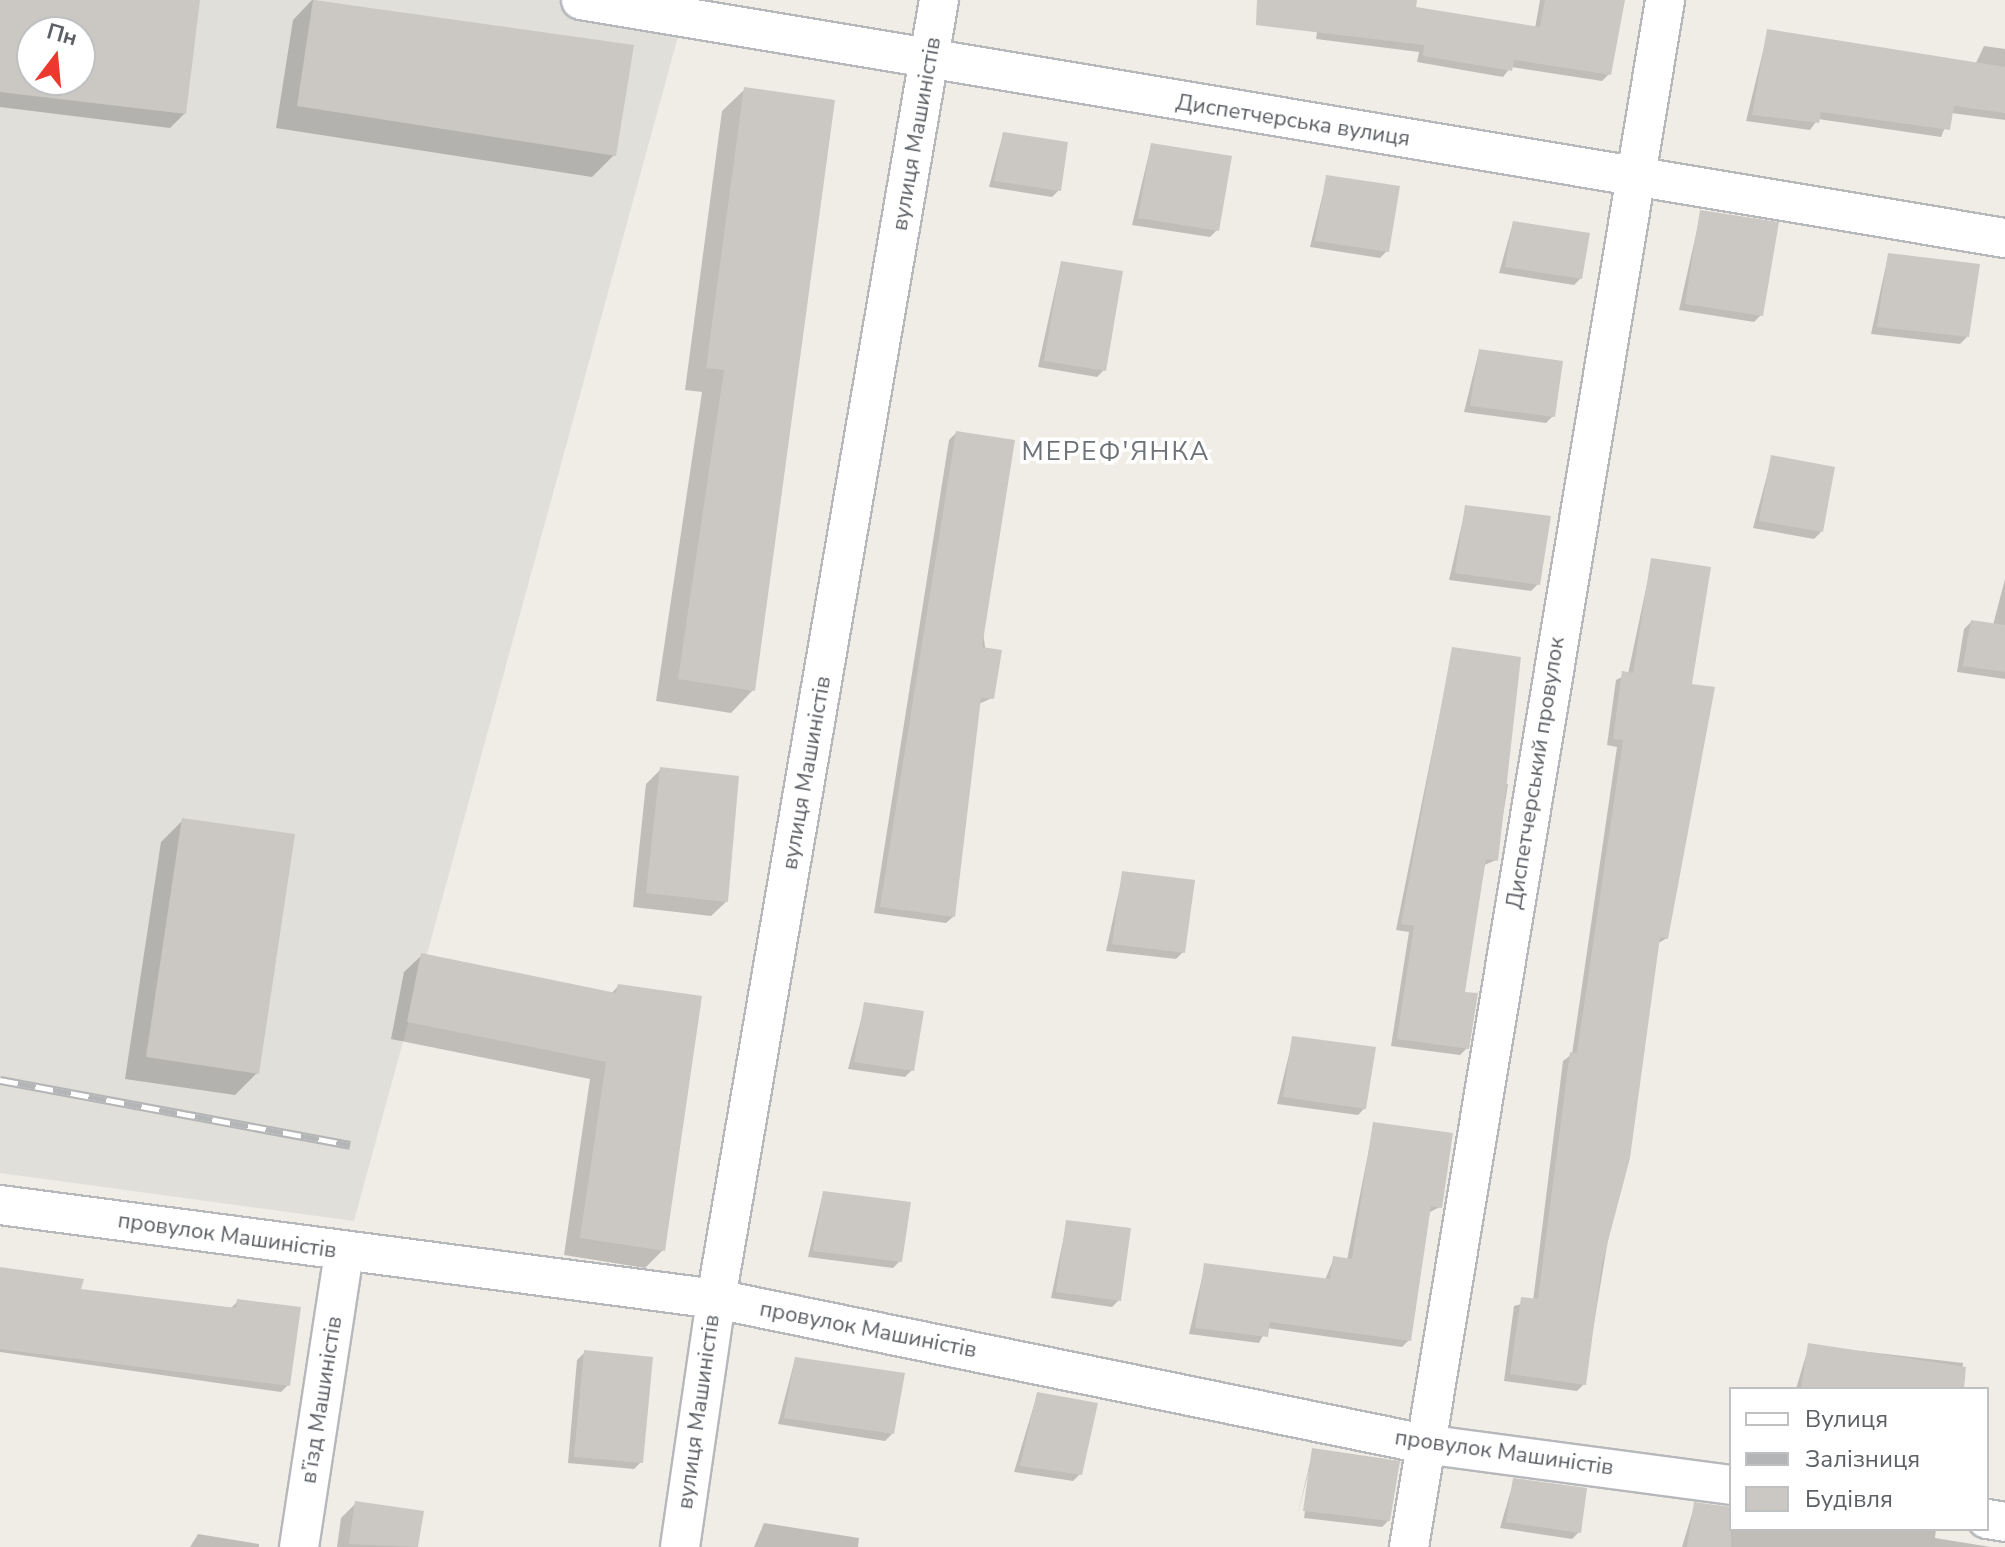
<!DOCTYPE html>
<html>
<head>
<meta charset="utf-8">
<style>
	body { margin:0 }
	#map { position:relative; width:2005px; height:1547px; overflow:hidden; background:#f0ede6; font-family:"Nunito Sans",sans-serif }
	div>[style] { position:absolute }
	.industrial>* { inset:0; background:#e1dfda }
	.shadow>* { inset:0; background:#0003 }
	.building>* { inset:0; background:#cbc8c3 }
	.roads { filter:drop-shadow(2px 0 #b6b8bc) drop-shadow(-2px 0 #b6b8bc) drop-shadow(0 2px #b6b8bc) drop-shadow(0 -2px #b6b8bc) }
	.minor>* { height:38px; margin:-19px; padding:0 19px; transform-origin:19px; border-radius:19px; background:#fff }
	.rail>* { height:9px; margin-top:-4.5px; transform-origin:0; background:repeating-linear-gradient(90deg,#fff 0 18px,#b4b5b6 0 36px); box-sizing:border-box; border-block:2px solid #b4b5b6 }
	span { translate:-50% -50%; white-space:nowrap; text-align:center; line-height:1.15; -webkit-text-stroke:7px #fff; paint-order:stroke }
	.street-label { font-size:22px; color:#5d6166 }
	.quarter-label { font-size:26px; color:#6e7378; letter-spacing:2px }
	.legend { position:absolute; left:1729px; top:1387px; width:260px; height:144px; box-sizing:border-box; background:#fff; border:2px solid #bec0c2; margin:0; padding:10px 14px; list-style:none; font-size:24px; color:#5d6166 }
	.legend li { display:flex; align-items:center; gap:16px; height:40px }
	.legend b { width:40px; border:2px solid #bec0c2 }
	.north { position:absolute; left:16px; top:16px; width:80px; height:80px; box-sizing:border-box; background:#fff; border:2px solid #bec0c2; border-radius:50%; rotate:16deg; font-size:22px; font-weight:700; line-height:32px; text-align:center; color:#5d6166 }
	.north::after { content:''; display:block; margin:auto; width:28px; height:36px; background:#ec382f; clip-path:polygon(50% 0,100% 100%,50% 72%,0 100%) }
</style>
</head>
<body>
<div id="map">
	<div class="industrial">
		<i style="clip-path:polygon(evenodd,0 0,688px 0,354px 1221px,0 1173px,0 0,32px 32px,80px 32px,80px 80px,32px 80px,32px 32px)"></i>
	</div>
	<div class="shadow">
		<i style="clip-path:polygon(evenodd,0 0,198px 0,185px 113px,170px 128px,0 107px,0 0,32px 32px,80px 32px,80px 80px,32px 80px,32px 32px)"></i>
		<i style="clip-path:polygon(312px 0,631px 47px,614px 155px,592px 177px,276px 128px,293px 20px)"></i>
		<i style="clip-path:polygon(1322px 0,1415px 0,1414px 9px,1535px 28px,1540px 0,1610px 0,1609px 74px,1602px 81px,1511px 67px,1503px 77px,1417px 62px,1419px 52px,1316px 39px)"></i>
		<i style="clip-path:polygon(1768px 31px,1975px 65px,1984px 46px,2005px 49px,2005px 120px,1951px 113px,1941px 137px,1818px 119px,1810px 130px,1746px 121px)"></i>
		<i style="clip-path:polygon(745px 89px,753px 690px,731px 713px,656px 701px,702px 392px,685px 390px,722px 111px)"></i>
		<i style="clip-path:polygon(1003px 134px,1059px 190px,1052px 197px,989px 187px)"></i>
		<i style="clip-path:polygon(1151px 145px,1217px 230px,1210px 237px,1132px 225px)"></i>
		<i style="clip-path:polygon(1327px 177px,1387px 251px,1380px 258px,1310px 247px)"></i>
		<i style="clip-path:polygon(1701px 212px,1761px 315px,1754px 322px,1679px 310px)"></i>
		<i style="clip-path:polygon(1513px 223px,1581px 278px,1574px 285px,1499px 273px)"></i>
		<i style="clip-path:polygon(1888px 256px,1967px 337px,1960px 344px,1871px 334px)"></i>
		<i style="clip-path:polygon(1061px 263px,1104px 370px,1097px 377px,1038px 367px)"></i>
		<i style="clip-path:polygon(1479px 351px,1553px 416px,1546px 423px,1464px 412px)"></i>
		<i style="clip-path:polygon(956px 433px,992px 698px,979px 704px,953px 917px,946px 923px,874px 913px,949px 440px)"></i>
		<i style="clip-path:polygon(1772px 457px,1821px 532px,1814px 539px,1753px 528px)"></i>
		<i style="clip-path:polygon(1466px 507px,1538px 584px,1531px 591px,1449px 580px)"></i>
		<i style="clip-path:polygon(1652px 560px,1690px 685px,1667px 938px,1657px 944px,1584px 1384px,1577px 1391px,1504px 1381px,1514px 1306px,1533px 1301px,1563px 1061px,1572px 1054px,1617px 747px,1607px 745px,1616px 680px,1628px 674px)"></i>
		<i style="clip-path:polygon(2005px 579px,2005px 679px,1957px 672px,1964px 629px,1971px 622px,1993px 625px)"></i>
		<i style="clip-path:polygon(1453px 649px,1500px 783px,1508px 784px,1496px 860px,1482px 866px,1463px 993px,1467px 1048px,1460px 1055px,1391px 1046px,1409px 932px,1396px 930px)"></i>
		<i style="clip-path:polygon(661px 769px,726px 902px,711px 916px,633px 907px,646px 784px)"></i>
		<i style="clip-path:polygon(183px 820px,257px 1073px,235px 1095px,125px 1079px,161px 842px)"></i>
		<i style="clip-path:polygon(1123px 873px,1183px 952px,1176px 959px,1106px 951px)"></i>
		<i style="clip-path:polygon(422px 955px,611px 994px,618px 986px,663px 1250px,645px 1268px,564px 1255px,590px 1079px,391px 1039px,404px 972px)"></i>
		<i style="clip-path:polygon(865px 1005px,912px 1070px,905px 1077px,848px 1069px)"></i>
		<i style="clip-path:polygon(1293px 1038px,1365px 1108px,1358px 1115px,1277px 1104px)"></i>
		<i style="clip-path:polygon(1374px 1124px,1440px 1207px,1428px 1213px,1409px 1340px,1402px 1347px,1267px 1328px,1259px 1343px,1189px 1334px,1205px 1265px,1325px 1280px,1334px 1258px,1347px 1260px)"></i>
		<i style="clip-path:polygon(823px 1193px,900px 1261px,893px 1268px,808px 1257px)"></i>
		<i style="clip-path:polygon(1067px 1222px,1119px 1300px,1112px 1307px,1051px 1298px)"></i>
		<i style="clip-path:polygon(0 1270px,79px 1291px,231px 1308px,238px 1301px,288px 1385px,281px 1392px,0 1352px)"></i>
		<i style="clip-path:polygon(1809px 1345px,1963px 1363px,1959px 1389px,1796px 1389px)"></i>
		<i style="clip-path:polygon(584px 1353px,641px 1462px,634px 1469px,568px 1463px,577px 1360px)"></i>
		<i style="clip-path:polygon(795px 1359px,892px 1434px,885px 1441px,778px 1424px)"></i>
		<i style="clip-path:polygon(1037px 1395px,1080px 1474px,1073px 1481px,1014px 1472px)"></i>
		<i style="clip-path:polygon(1313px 1450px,1389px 1520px,1382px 1527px,1304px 1518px,1313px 1455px,1297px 1517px)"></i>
		<i style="clip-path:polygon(1514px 1480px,1579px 1532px,1572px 1539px,1500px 1528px)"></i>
		<i style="clip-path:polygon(356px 1503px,421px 1513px,416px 1547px,337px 1547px,341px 1518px)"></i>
		<i style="clip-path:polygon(1695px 1504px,1731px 1508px,1731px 1529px,1936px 1529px,1935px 1538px,1991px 1547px,1682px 1547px)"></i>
		<i style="clip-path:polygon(764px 1523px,859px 1538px,858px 1547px,754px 1547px)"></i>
		<i style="clip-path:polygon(198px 1534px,259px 1544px,259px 1547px,190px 1547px)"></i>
	</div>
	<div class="building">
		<i style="clip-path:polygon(evenodd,0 0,200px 0,186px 114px,0 92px,0 0,32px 32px,80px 32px,80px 80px,32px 80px,32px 32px)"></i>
		<i style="clip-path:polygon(313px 0,634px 45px,616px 156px,297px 106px)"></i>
		<i style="clip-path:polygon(1257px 0,1417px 0,1416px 7px,1540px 27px,1545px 0,1625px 0,1611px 75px,1514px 60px,1512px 71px,1423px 56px,1424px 45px,1256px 25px)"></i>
		<i style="clip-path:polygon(1767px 29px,2005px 67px,2005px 113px,1954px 106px,1950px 130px,1821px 112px,1819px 123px,1752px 115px)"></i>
		<i style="clip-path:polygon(744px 87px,835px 100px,755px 691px,678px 679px,724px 370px,706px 368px)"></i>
		<i style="clip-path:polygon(1003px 132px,1068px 142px,1061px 191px,994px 181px)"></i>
		<i style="clip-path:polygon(1151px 143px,1232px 156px,1219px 231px,1138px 218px)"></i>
		<i style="clip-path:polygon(1326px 175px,1400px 186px,1389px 252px,1315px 241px)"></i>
		<i style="clip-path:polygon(1700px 210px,1779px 222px,1763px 316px,1685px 304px)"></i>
		<i style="clip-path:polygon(1513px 221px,1590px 233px,1582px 279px,1505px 267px)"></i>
		<i style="clip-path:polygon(1888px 253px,1980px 264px,1969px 337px,1877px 327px)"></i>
		<i style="clip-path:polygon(1061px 261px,1123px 271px,1106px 371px,1044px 361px)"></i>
		<i style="clip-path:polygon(1479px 349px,1563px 361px,1555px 417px,1470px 406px)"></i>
		<i style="clip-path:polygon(956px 431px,1015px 440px,982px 647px,1002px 650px,994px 699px,981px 698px,955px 917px,880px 907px)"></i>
		<i style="clip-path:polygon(1771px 455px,1835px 467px,1823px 532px,1759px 521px)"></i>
		<i style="clip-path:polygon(1465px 505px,1551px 516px,1540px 585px,1455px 573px)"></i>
		<i style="clip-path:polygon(1651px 558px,1711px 567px,1692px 684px,1715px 687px,1668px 939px,1660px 937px,1630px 1158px,1602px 1264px,1586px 1385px,1510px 1374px,1521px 1297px,1538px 1299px,1570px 1052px,1577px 1053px,1623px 740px,1613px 739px,1622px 671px,1633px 673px)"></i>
		<i style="clip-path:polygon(1971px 620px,2005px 625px,2005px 672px,1963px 666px)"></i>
		<i style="clip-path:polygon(1452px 647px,1521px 657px,1498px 861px,1486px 859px,1465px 992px,1478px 993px,1469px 1049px,1397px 1039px,1414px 926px,1401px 924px)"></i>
		<i style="clip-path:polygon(660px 767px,739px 776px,728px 902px,646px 893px)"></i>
		<i style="clip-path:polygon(182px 818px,295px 834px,259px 1074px,146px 1057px)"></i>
		<i style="clip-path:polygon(1122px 871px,1195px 880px,1185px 953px,1112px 944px)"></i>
		<i style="clip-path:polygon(421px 953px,616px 993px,618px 984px,702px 996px,665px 1251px,580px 1238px,606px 1062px,407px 1022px)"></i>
		<i style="clip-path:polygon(864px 1002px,924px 1011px,914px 1071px,854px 1062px)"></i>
		<i style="clip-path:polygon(1292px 1036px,1376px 1047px,1366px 1109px,1283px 1097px)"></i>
		<i style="clip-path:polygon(1373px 1122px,1453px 1133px,1442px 1208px,1431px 1206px,1411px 1341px,1270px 1322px,1268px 1337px,1195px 1328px,1204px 1263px,1330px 1279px,1333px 1256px,1352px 1259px)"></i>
		<i style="clip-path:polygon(823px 1191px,911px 1202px,902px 1262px,813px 1251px)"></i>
		<i style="clip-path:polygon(1066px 1220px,1131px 1228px,1121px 1301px,1056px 1292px)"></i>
		<i style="clip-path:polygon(0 1267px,84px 1279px,81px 1289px,236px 1308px,237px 1299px,301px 1307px,290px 1386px,0 1349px)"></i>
		<i style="clip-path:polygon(1808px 1343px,1966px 1367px,1964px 1389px,1801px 1389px)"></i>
		<i style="clip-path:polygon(584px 1350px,653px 1357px,643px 1463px,574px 1457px)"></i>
		<i style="clip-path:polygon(795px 1357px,905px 1373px,894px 1434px,784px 1418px)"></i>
		<i style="clip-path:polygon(1037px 1392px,1098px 1403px,1082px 1475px,1020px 1466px)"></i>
		<i style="clip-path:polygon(1312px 1448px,1400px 1461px,1390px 1521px,1303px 1511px)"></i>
		<i style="clip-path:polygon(1513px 1478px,1587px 1488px,1581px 1533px,1506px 1522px)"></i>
		<i style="clip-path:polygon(355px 1501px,424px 1511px,418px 1547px,349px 1544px)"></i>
		<i style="clip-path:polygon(1694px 1502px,1731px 1507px,1731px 1547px,1687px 1547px)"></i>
	</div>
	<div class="roads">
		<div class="minor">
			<i style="left:581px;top:0;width:1444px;rotate:9.49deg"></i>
			<i style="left:0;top:1205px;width:722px;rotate:7.48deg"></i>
			<i style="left:716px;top:1299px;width:723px;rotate:11.57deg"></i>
			<i style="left:1424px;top:1444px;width:310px;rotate:7.6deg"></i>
			<i style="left:1987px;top:1519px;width:18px;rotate:9deg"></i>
			<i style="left:299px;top:1547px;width:298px;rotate:-81.3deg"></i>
			<i style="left:680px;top:1547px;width:251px;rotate:-81.7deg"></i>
			<i style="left:716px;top:1299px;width:1318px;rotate:-80.26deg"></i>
			<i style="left:1409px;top:1547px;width:1568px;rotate:-80.6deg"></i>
		</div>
	</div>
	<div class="rail">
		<i style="left:0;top:1080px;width:356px;rotate:10.5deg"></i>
	</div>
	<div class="street-label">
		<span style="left:1293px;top:121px;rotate:9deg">Диспетчерська вулиця</span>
		<span style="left:917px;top:134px;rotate:-80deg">вулиця Машиністів</span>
		<span style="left:807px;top:773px;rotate:-80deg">вулиця Машиністів</span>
		<span style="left:1536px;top:773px;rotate:-81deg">Диспетчерський провулок</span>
		<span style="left:227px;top:1236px;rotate:8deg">провулок Машиністів</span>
		<span style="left:868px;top:1330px;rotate:11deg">провулок Машиністів</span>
		<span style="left:322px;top:1400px;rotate:-81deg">в’їзд Машиністів</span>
		<span style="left:699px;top:1412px;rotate:-82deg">вулиця Машиністів</span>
		<span style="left:1504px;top:1453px;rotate:8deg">провулок Машиністів</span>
	</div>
	<div class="quarter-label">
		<span style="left:1116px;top:452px">МЕРЕФ'ЯНКА</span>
	</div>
	<ul class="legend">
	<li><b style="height:10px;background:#fff"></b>Вулиця</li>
	<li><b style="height:10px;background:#b4b5b6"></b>Залізниця</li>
	<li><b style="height:22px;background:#cbc8c3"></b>Будівля</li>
	</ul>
	<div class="north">Пн</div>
</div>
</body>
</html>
